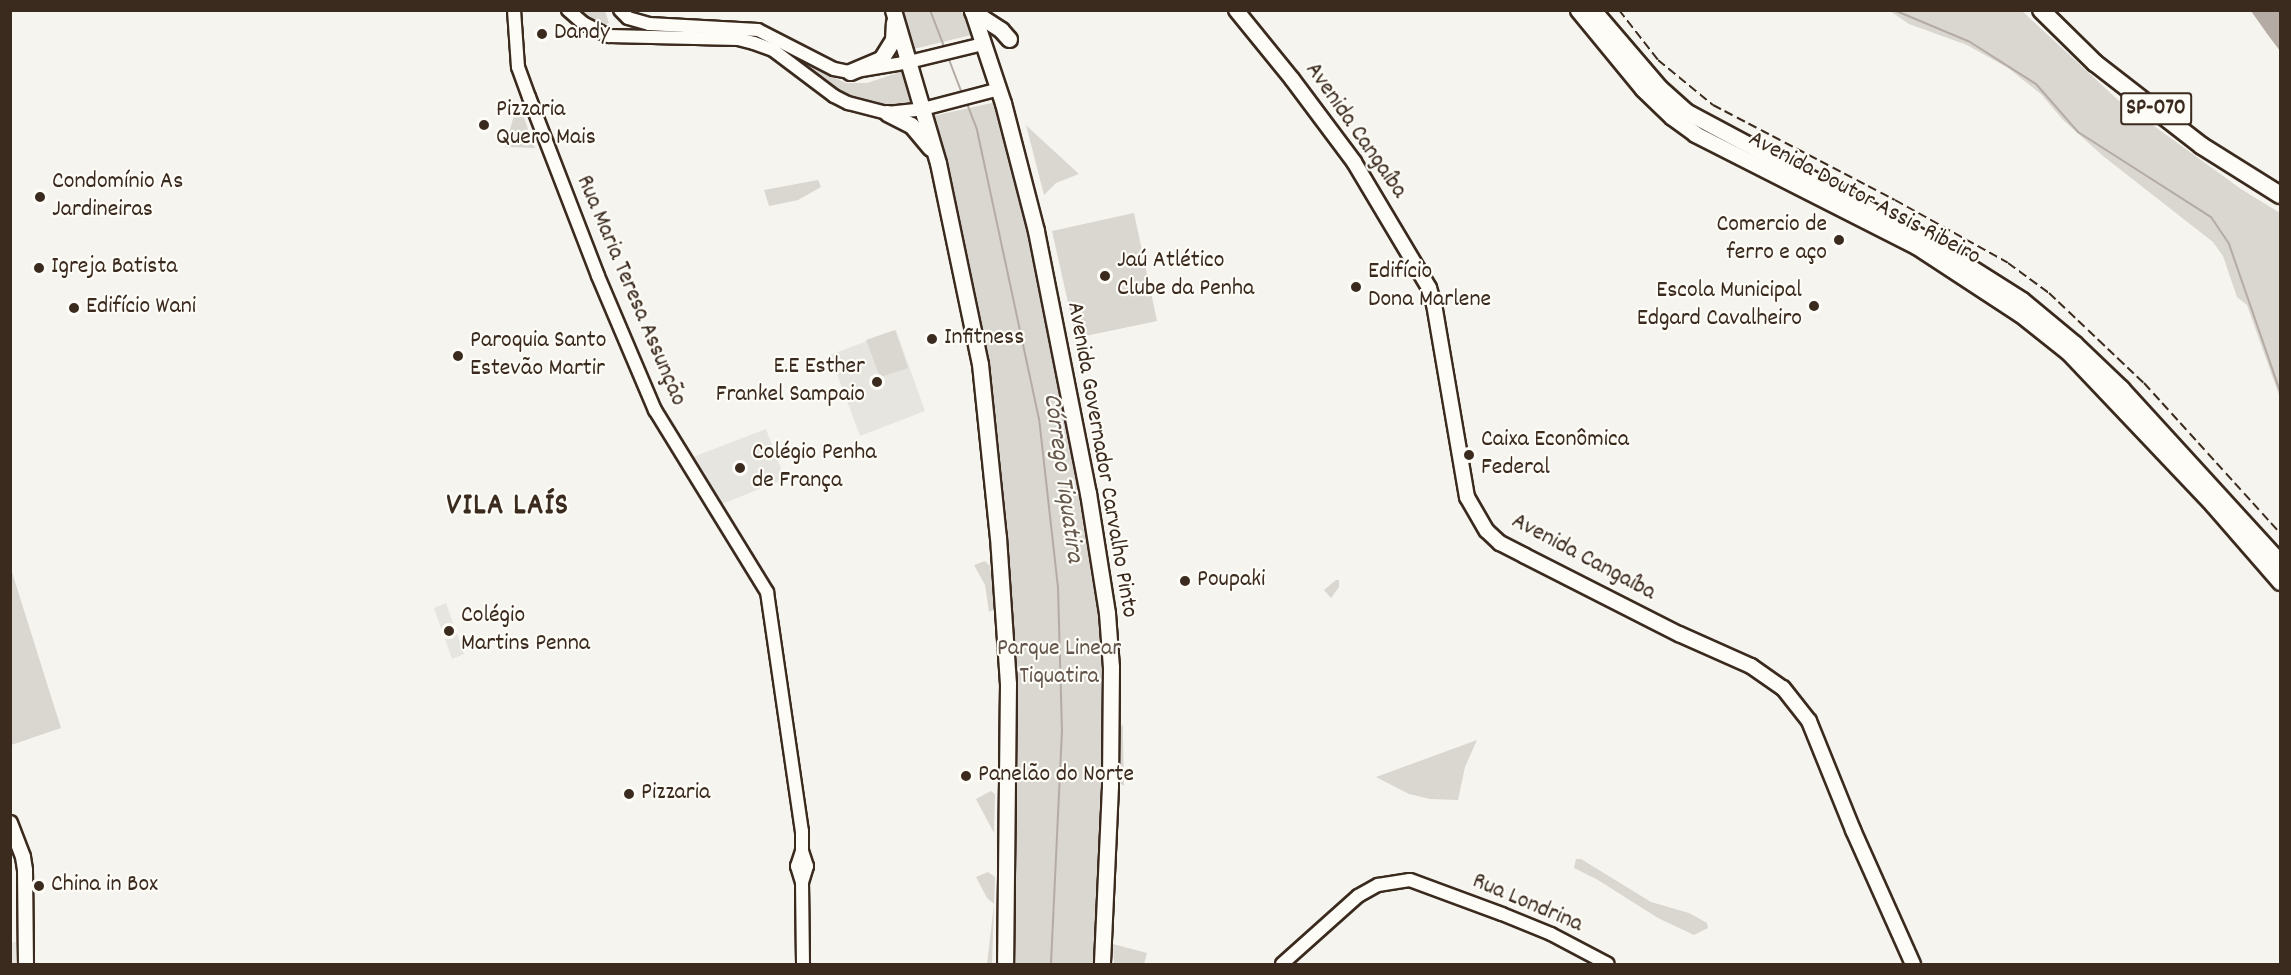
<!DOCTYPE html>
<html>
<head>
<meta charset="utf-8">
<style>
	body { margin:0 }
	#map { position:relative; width:2291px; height:975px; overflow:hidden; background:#f5f4ee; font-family:Dekko,sans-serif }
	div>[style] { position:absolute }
	.built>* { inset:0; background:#e7e5df }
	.green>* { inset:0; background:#dad6d0 }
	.water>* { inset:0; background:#b4aca4 }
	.stream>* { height:2px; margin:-1px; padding:0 1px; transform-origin:1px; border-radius:1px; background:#b4aca4 }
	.roads { filter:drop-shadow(2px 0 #3b2a1e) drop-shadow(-2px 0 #3b2a1e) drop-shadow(0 2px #3b2a1e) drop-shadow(0 -2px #3b2a1e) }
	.tertiary>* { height:12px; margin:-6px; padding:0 6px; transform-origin:6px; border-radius:6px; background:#fdfcf7 }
	.secondary>* { height:14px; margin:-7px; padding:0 7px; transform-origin:7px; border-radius:7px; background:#fdfcf7 }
	.primary>* { height:15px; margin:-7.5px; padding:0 7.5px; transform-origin:7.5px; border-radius:7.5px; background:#fdfcf7 }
	.motorway>* { height:16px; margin:-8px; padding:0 8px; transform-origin:8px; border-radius:8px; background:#fdfcf7 }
	.rail>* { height:2px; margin-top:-1px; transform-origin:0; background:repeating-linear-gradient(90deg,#3b2a1e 0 9px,transparent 0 13.5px) }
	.dots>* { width:16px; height:16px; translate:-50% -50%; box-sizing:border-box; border:3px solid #fdfcf7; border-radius:50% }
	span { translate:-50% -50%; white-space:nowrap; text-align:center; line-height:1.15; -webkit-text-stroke:4.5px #fdfcf7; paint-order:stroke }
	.shield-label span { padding:2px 4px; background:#fdfcf7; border:2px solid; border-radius:4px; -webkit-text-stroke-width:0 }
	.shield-label { font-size:22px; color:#3b2a1e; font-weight:700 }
	.poi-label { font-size:24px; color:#3b2a1e }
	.left { translate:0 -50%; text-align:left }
	.right { translate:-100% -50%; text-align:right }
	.street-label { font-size:24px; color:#3b2a1e }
	.park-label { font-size:24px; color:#63554a }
	.water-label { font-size:26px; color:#65584d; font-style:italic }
	.district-label { font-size:30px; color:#3b2a1e; font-weight:700; letter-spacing:1.5px }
	.frame { position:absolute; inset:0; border:12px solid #3b2a1e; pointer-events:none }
</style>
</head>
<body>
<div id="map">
	<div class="built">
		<i style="clip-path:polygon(896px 330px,925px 411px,860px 436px,830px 355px)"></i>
		<i style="clip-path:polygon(766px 429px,785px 479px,722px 504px,693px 457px)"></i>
		<i style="clip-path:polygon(446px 603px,464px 654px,452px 659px,434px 608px)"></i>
		<i style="clip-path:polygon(17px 941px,17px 964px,11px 964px,11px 943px)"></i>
	</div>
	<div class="green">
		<i style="clip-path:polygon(579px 11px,605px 11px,609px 23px,602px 26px)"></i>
		<i style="clip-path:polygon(901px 11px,962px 11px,971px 35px,914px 49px)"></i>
		<i style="clip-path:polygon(1890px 11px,2022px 11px,2118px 100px,2241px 189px,2280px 213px,2280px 398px,2247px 305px,2237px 297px,2223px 256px,2213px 242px,2103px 156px,2063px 120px,2041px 94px,2008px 68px,1967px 45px,1909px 24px)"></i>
		<i style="clip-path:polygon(782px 49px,819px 71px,846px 83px,867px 83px,903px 71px,914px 107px,889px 108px,863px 103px,838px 92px,781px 52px)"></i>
		<i style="clip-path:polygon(518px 101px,535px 148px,505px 147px)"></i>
		<i style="clip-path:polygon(996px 102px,1038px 276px,1081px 492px,1102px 644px,1103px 734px,1093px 964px,1013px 964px,1016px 702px,1004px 505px,988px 369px,973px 290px,933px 116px)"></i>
		<i style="clip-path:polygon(1026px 125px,1030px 129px,1079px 174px,1056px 183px,1044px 195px)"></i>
		<i style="clip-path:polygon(818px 180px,821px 187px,798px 200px,769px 206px,764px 190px)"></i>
		<i style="clip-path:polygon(1134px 213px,1157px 321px,1076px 338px,1052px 231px)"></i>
		<i style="clip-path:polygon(895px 330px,908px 368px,880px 377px,866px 340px)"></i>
		<i style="clip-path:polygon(985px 561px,990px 566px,995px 609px,989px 612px,985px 585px,974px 565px)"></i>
		<i style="clip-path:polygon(10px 566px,61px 728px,11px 745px,10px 745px)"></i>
		<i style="clip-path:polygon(1336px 580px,1339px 580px,1339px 587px,1331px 598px,1324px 590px)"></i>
		<i style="clip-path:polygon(1123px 724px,1123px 738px,1124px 786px,1120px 783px,1118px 775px,1120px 728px)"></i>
		<i style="clip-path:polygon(1477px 740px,1465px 767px,1458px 800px,1430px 799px,1409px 794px,1376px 777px)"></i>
		<i style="clip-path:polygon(991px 791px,995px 794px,994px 833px,976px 799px)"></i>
		<i style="clip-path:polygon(1576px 859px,1581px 859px,1651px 902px,1689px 913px,1707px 923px,1708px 928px,1694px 935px,1658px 918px,1598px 880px,1574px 868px)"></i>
		<i style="clip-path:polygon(988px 872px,995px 877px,992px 964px,987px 964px,994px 904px,987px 898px,976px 877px)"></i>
		<i style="clip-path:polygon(1113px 944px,1147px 953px,1144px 964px,1114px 964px)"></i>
	</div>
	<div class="water">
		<i style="clip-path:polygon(2251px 11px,2280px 11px,2280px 51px,2268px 35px)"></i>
	</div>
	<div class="stream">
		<i style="left:930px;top:10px;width:42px;rotate:69deg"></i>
		<i style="left:1894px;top:10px;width:82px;rotate:22.8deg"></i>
		<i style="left:1970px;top:42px;width:78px;rotate:32.5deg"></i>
		<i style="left:2036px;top:84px;width:64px;rotate:48.8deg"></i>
		<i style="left:2078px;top:132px;width:158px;rotate:32.6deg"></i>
		<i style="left:2211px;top:217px;width:32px;rotate:56deg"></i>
		<i style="left:2229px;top:244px;width:156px;rotate:70.9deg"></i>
		<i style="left:948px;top:57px;width:39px;rotate:69deg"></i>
		<i style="left:966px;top:101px;width:31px;rotate:69deg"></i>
		<i style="left:977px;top:130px;width:295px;rotate:77.9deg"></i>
		<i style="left:1039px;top:418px;width:171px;rotate:83.6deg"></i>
		<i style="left:1058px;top:588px;width:142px;rotate:88.4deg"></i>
		<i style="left:1062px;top:730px;width:234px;rotate:92.7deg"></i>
	</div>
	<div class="roads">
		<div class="tertiary">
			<i style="left:514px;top:10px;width:57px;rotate:86deg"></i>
			<i style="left:518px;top:67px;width:32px;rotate:70deg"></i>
			<i style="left:529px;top:97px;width:192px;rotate:68.9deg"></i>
			<i style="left:598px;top:276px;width:146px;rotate:67deg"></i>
			<i style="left:655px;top:410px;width:214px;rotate:58.4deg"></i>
			<i style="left:767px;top:592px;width:242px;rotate:81.7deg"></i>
			<i style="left:802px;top:831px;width:20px;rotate:90deg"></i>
			<i style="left:802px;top:851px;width:16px;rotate:108deg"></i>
			<i style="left:797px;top:866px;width:17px;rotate:73deg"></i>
			<i style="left:802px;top:882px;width:82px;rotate:89.3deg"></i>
			<i style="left:568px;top:10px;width:20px;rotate:41deg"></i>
			<i style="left:583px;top:23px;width:29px;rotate:27deg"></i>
			<i style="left:609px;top:36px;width:129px;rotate:1.3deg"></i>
			<i style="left:738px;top:39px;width:16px;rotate:14deg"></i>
			<i style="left:754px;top:43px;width:20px;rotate:20deg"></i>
			<i style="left:773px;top:50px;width:76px;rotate:37deg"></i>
			<i style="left:834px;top:96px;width:16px;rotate:27deg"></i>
			<i style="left:848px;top:103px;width:40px;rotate:14.4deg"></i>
			<i style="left:887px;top:113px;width:36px;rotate:-6deg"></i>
			<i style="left:923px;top:109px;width:79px;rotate:-14.7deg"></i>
			<i style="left:620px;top:10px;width:11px;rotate:45deg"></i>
			<i style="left:628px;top:18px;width:22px;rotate:16deg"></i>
			<i style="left:649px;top:24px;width:109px;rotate:3.2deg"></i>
			<i style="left:758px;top:30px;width:85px;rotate:27.2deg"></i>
			<i style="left:834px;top:69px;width:16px;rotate:11deg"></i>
			<i style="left:850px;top:72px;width:60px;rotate:-9.6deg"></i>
			<i style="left:909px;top:62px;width:76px;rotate:-13.7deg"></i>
			<i style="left:802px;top:851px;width:16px;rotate:72deg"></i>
			<i style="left:807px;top:866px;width:17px;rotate:107deg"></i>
			<i style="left:1282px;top:964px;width:102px;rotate:-41.8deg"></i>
			<i style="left:1358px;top:896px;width:23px;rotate:-29deg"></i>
			<i style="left:1378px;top:885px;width:32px;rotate:-9deg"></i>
			<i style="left:1410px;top:880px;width:98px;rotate:20.3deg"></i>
			<i style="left:1502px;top:914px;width:53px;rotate:22.2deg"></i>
			<i style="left:1551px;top:934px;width:64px;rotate:27.8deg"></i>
		</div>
		<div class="secondary">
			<i style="left:1236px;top:10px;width:89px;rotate:50.9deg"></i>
			<i style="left:1292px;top:79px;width:104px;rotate:53.2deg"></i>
			<i style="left:1354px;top:162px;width:147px;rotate:59.2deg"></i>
			<i style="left:1429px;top:288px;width:17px;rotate:73deg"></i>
			<i style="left:1434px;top:304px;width:196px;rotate:80.3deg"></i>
			<i style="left:1467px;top:497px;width:39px;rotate:60deg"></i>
			<i style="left:1487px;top:531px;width:18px;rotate:43deg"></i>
			<i style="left:1500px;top:543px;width:28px;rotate:27deg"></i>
			<i style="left:1525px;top:556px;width:173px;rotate:26.9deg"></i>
			<i style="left:1679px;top:634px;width:79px;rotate:24deg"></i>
			<i style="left:1751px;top:666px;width:39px;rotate:35deg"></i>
			<i style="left:1783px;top:688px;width:42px;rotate:51.8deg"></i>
			<i style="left:1809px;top:721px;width:118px;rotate:68deg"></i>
			<i style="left:1853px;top:830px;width:147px;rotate:65.9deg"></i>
			<i style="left:10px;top:823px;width:36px;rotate:69deg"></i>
			<i style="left:23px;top:857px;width:13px;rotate:81deg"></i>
			<i style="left:25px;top:870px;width:94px;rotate:89.4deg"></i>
		</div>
		<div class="primary">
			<i style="left:893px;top:10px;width:159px;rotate:73.6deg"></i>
			<i style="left:938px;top:163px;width:205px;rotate:78.2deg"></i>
			<i style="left:980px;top:364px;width:174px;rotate:84.1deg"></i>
			<i style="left:998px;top:537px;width:147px;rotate:86.1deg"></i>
			<i style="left:1008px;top:684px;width:280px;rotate:90.6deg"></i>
			<i style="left:972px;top:10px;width:98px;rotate:71.6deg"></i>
			<i style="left:1003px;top:103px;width:132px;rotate:75.5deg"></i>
			<i style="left:1036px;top:231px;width:267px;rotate:78.8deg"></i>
			<i style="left:1088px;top:493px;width:121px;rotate:81deg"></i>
			<i style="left:1107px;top:613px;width:54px;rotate:85.8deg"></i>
			<i style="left:1111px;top:667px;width:119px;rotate:90.5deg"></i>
			<i style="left:1110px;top:786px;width:178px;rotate:92.6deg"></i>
			<i style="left:1578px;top:10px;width:102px;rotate:50.6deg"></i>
			<i style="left:1643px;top:89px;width:40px;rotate:44deg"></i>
			<i style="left:1672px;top:117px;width:29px;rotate:36deg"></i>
			<i style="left:1695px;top:134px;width:248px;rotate:26.9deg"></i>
			<i style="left:1916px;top:246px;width:124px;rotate:33.2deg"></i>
			<i style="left:2020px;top:314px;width:63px;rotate:38.5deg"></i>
			<i style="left:2069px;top:353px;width:209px;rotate:46.5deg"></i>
			<i style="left:2213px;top:505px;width:102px;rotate:49deg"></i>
			<i style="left:1593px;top:10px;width:101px;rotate:49.4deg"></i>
			<i style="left:1659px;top:87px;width:38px;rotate:42deg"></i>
			<i style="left:1687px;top:112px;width:274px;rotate:28.1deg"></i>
			<i style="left:1929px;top:241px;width:110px;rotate:32.4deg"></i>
			<i style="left:2022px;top:300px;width:69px;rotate:39.7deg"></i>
			<i style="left:2075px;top:344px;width:64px;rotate:43.7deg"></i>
			<i style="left:2121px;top:388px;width:236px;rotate:47.6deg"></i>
			<i style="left:972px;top:11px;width:35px;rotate:33deg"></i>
			<i style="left:1001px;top:30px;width:12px;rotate:48deg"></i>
			<i style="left:850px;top:72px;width:34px;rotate:-23deg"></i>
			<i style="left:881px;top:59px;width:22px;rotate:-58deg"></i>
			<i style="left:893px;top:40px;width:18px;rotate:-87deg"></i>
			<i style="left:887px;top:113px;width:27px;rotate:27deg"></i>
			<i style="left:911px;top:125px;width:30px;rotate:50deg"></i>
		</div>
		<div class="motorway">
			<i style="left:2041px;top:10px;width:76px;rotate:44.5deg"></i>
			<i style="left:2095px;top:63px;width:135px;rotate:37.8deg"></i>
			<i style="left:2202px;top:146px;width:92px;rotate:32.1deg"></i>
		</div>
	</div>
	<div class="rail">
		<i style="left:1619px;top:10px;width:63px;rotate:52deg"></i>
		<i style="left:1658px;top:60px;width:71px;rotate:39.3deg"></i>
		<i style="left:1713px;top:105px;width:205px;rotate:27.6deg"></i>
		<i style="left:1895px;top:200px;width:129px;rotate:29.1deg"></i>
		<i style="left:2008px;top:263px;width:51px;rotate:36.2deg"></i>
		<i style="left:2049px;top:293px;width:131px;rotate:43.5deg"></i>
		<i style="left:2144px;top:383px;width:202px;rotate:47.8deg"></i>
	</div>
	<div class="dots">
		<i style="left:542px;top:34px;background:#3b2a1e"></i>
		<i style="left:484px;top:125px;background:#3b2a1e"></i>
		<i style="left:40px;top:197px;background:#3b2a1e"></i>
		<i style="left:1839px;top:240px;background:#3b2a1e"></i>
		<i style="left:39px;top:268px;background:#3b2a1e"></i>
		<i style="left:1105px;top:276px;background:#3b2a1e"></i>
		<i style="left:1356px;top:287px;background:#3b2a1e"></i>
		<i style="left:1814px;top:306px;background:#3b2a1e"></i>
		<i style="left:74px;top:308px;background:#3b2a1e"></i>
		<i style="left:932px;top:339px;background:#3b2a1e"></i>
		<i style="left:458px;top:356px;background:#3b2a1e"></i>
		<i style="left:877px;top:382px;background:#3b2a1e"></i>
		<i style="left:1469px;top:455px;background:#3b2a1e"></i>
		<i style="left:740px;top:468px;background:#3b2a1e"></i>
		<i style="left:1185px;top:581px;background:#3b2a1e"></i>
		<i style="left:449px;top:631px;background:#3b2a1e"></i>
		<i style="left:966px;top:776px;background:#3b2a1e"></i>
		<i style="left:629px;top:794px;background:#3b2a1e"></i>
		<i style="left:39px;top:886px;background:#3b2a1e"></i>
	</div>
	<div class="shield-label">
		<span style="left:2156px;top:109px">SP-070</span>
	</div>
	<div class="poi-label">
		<span class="left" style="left:554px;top:34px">Dandy</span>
		<span class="left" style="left:496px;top:125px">Pizzaria<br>Quero Mais</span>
		<span class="left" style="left:52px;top:197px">Condomínio As<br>Jardineiras</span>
		<span class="right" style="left:1827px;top:240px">Comercio de<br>ferro e aço</span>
		<span class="left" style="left:1117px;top:276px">Jaú Atlético<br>Clube da Penha</span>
		<span class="left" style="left:51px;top:268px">Igreja Batista</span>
		<span class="left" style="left:1368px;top:287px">Edifício<br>Dona Marlene</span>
		<span class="right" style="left:1802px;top:306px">Escola Municipal<br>Edgard Cavalheiro</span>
		<span class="left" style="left:86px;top:308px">Edifício Wani</span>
		<span class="left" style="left:944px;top:339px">Infitness</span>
		<span class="left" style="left:470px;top:356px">Paroquia Santo<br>Estevão Martir</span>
		<span class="right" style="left:865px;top:382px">E.E Esther<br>Frankel Sampaio</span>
		<span class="left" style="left:1481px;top:455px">Caixa Econômica<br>Federal</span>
		<span class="left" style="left:752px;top:468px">Colégio Penha<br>de França</span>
		<span class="left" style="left:1197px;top:581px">Poupaki</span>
		<span class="left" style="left:461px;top:631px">Colégio<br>Martins Penna</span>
		<span class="left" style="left:978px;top:776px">Panelão do Norte</span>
		<span class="left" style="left:641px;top:794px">Pizzaria</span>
		<span class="left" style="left:51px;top:886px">China in Box</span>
	</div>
	<div class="street-label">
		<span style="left:1355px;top:131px;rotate:55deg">Avenida Cangaíba</span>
		<span style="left:1864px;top:199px;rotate:28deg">Avenida Doutor Assis Ribeiro</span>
		<span style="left:630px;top:291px;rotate:67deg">Rua Maria Teresa Assunção</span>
		<span style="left:1101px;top:460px;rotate:80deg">Avenida Governador Carvalho Pinto</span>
		<span style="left:1583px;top:558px;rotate:28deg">Avenida Cangaíba</span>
		<span style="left:1527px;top:904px;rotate:23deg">Rua Londrina</span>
	</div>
	<div class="park-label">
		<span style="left:1059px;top:664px">Parque Linear<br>Tiquatira</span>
	</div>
	<div class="water-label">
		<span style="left:1062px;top:478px;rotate:82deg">Córrego Tiquatira</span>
	</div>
	<div class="district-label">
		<span style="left:508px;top:508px">VILA LAÍS</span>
	</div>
	<div class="frame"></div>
</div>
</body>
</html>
